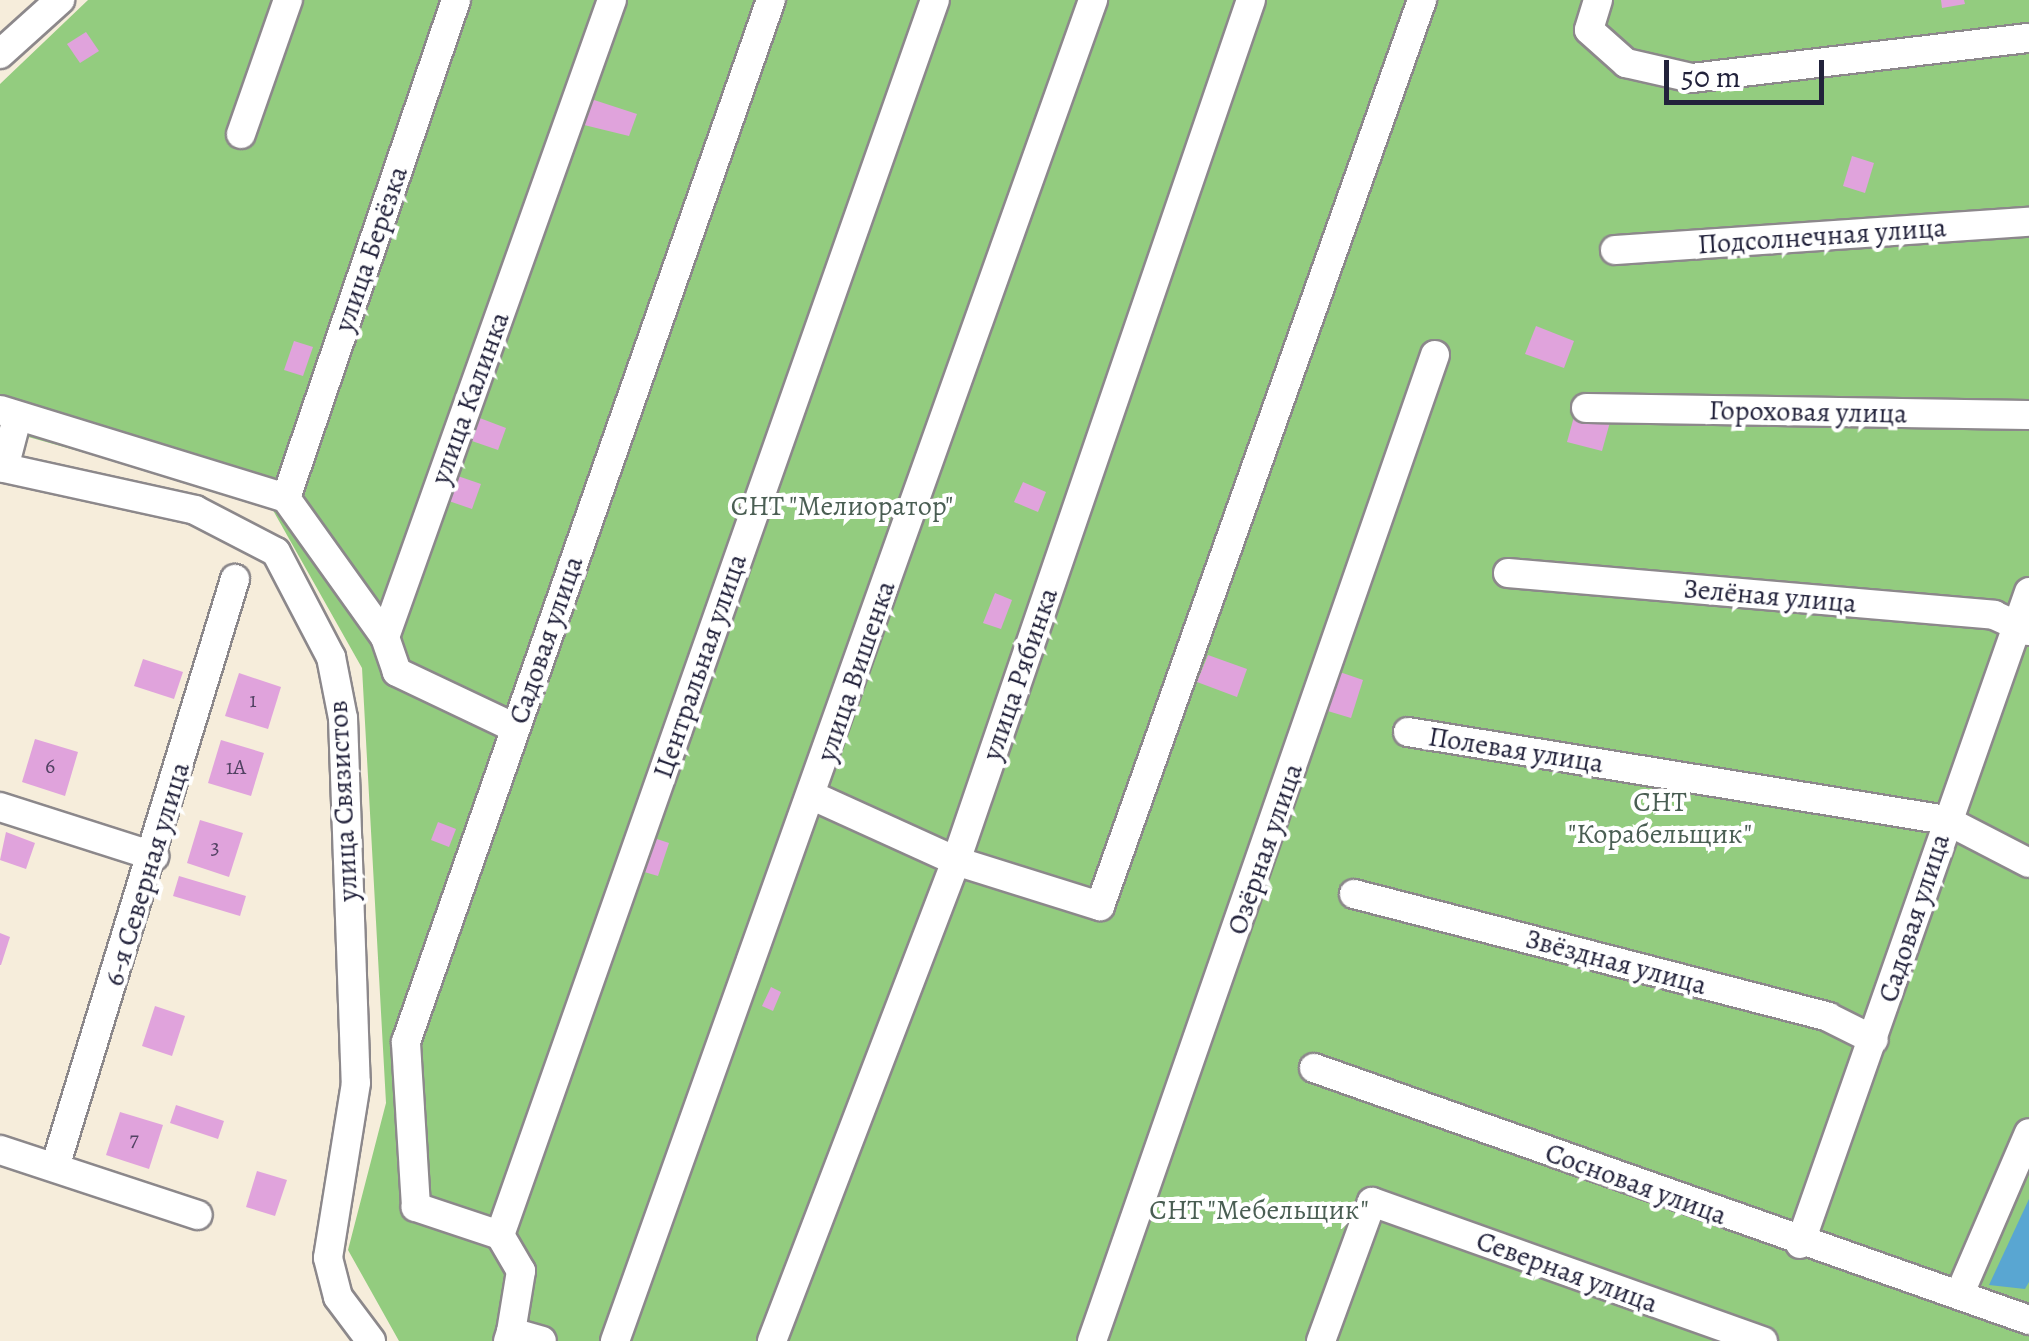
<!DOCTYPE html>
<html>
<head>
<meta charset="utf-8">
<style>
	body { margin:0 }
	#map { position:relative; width:2029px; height:1341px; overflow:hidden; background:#f6eddb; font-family:Alegreya,serif }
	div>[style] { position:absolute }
	.green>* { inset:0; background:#93cc7f }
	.water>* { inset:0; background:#59a6d2 }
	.building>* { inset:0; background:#e0a3dc }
	.roads { filter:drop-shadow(2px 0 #8c888b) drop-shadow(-2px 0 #8c888b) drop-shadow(0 2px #8c888b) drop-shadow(0 -2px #8c888b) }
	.minor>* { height:28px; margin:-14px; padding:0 14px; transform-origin:14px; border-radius:14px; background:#fff }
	span { translate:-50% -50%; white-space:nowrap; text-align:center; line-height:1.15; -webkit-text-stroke:8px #fff; paint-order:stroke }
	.number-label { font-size:22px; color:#524263 }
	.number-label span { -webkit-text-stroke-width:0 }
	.street-label { font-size:28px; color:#22223b }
	.park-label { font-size:28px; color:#4a5e53 }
	.scale { position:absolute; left:1664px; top:60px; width:160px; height:45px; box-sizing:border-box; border:5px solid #22223b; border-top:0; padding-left:12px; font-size:30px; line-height:35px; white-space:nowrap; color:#22223b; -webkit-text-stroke:8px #fff; paint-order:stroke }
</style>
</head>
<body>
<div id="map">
	<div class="green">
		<i style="clip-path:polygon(88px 0,2029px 0,2029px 1341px,399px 1341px,348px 1250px,386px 1103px,362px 668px,270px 505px,0 429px,0 84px)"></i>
	</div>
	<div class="water">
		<i style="clip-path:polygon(2029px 1199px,2029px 1282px,2025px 1289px,1989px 1285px)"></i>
	</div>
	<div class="building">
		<i style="clip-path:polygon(1941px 0,1964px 0,1965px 4px,1942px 8px)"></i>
		<i style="clip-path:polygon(86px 32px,99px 51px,80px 63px,67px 44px)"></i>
		<i style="clip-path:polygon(588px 98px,637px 114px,629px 136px,580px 124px)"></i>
		<i style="clip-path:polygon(1852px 156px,1874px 163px,1865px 193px,1843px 186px)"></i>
		<i style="clip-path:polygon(1536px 326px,1574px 341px,1564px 368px,1525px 354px)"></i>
		<i style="clip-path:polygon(294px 341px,313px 347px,303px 376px,284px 370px)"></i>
		<i style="clip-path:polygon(1575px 413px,1610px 422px,1602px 451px,1567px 442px)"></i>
		<i style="clip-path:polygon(477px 417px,506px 428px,498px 450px,469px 440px)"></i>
		<i style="clip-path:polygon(452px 474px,481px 484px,472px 509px,443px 499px)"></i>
		<i style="clip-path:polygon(1023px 482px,1046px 492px,1038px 512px,1014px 502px)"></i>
		<i style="clip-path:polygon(995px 593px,1012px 600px,1001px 629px,983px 623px)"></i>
		<i style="clip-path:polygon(1208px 655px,1247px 669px,1237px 697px,1197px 682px)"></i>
		<i style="clip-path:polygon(143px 659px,183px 672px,174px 699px,134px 686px)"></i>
		<i style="clip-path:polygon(1334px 670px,1363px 680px,1351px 718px,1321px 709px)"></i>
		<i style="clip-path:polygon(239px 673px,281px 687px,268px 729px,225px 716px)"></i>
		<i style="clip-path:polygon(35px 739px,78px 752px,65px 796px,22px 782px)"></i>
		<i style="clip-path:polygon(221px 740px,264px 753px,251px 796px,208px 783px)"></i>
		<i style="clip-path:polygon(200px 820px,243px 833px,229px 877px,187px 863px)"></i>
		<i style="clip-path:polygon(438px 822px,456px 829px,449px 847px,431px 840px)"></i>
		<i style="clip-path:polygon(6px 832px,35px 843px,26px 869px,0 860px)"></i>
		<i style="clip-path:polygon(645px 835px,669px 843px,658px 876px,634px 869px)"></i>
		<i style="clip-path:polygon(179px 876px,246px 896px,240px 916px,173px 896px)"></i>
		<i style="clip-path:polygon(0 933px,10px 937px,1px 965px,0 965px)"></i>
		<i style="clip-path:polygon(771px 987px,781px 992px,773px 1011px,762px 1006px)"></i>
		<i style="clip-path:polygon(155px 1006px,185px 1016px,172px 1056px,142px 1046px)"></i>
		<i style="clip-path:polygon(176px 1105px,224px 1121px,218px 1139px,170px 1123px)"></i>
		<i style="clip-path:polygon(120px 1112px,163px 1125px,149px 1169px,106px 1155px)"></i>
		<i style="clip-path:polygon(257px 1171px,287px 1180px,275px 1216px,246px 1207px)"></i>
	</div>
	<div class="roads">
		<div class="minor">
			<i style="left:1598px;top:0;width:31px;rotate:107deg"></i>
			<i style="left:1589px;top:30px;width:50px;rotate:41.7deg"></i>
			<i style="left:1626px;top:63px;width:68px;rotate:12.8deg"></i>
			<i style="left:1692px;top:78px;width:339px;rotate:-6.8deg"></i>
			<i style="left:0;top:54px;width:81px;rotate:-42deg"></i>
			<i style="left:241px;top:134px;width:142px;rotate:-70.7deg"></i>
			<i style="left:1615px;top:250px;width:415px;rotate:-3.9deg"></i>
			<i style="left:1586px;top:408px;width:443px;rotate:0.9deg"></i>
			<i style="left:0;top:410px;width:299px;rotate:17.1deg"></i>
			<i style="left:0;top:467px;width:200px;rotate:12.4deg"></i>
			<i style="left:195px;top:510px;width:91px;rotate:27.4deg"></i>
			<i style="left:276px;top:552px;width:119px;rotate:62.4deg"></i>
			<i style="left:331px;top:657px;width:62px;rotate:78.9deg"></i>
			<i style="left:343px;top:718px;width:365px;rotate:88deg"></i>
			<i style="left:356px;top:1083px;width:177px;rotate:99.1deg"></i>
			<i style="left:328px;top:1258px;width:40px;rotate:75.6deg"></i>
			<i style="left:338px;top:1297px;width:55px;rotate:53.1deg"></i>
			<i style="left:4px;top:468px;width:52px;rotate:-75.4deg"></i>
			<i style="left:1508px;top:573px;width:488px;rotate:4.9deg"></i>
			<i style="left:1994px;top:615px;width:38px;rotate:25deg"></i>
			<i style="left:385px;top:637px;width:171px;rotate:-125.5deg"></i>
			<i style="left:286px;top:498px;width:526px;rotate:-71.15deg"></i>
			<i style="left:515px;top:728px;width:131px;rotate:-154.6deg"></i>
			<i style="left:397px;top:672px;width:37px;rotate:-109deg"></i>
			<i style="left:385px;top:637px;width:676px;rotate:-70.39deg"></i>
			<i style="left:1408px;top:732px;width:545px;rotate:9.29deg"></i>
			<i style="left:1946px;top:820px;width:93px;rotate:27.4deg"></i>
			<i style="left:813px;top:796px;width:157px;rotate:24.4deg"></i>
			<i style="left:956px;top:861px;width:151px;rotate:17.4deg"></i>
			<i style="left:1100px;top:906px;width:962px;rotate:-70.43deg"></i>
			<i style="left:0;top:807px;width:162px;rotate:17.7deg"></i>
			<i style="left:1354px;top:894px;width:490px;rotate:14.5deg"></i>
			<i style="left:1828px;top:1017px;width:51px;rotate:26.6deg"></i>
			<i style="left:1314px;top:1068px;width:758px;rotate:19.41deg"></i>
			<i style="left:0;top:1150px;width:208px;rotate:18.2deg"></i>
			<i style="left:55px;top:1167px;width:615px;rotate:-72.98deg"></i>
			<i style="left:500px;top:1235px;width:89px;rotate:-161.6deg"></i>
			<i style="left:416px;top:1207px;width:165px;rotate:-93.5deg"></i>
			<i style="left:406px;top:1042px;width:1104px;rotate:-70.7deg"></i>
			<i style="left:1800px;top:1244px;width:691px;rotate:-70.65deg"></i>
			<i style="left:1960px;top:1293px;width:174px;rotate:-66.7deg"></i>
			<i style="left:511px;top:1332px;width:62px;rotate:-80.7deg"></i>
			<i style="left:521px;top:1271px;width:42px;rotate:-120.3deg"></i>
			<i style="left:500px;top:1235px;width:1309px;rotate:-70.6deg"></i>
			<i style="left:508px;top:1341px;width:9px;rotate:-72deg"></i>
			<i style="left:511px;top:1332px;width:32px;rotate:16deg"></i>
			<i style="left:615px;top:1341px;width:1424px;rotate:-70.38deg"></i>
			<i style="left:772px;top:1341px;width:514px;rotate:-69.03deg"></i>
			<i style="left:956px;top:861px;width:910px;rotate:-71.09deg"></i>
			<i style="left:1092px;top:1341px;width:1044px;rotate:-70.82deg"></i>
			<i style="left:1321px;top:1341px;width:148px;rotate:-69.9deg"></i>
			<i style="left:1372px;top:1202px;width:415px;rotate:19.6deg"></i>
		</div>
	</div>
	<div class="number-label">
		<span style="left:253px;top:701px">1</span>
		<span style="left:50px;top:767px">6</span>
		<span style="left:236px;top:768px">1А</span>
		<span style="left:215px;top:848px">3</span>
		<span style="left:134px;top:1140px">7</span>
	</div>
	<div class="street-label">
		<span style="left:1822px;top:236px;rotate:-4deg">Подсолнечная улица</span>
		<span style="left:371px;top:249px;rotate:-71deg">улица Берёзка</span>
		<span style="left:470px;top:398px;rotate:-70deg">улица Калинка</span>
		<span style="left:1808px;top:412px;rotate:1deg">Гороховая улица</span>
		<span style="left:1770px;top:596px;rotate:5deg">Зелёная улица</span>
		<span style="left:546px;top:640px;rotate:-71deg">Садовая улица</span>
		<span style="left:700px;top:666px;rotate:-71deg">Центральная улица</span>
		<span style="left:856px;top:671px;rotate:-71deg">улица Вишенка</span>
		<span style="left:1020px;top:674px;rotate:-71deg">улица Рябинка</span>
		<span style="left:1516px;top:750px;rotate:9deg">Полевая улица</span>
		<span style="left:343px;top:801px;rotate:-93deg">улица Связистов</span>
		<span style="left:1265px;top:849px;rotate:-71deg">Озёрная улица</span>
		<span style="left:147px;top:874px;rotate:-73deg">6-я Северная улица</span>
		<span style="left:1914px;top:918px;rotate:-72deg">Садовая улица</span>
		<span style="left:1616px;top:962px;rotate:15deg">Звёздная улица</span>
		<span style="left:1636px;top:1184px;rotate:20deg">Сосновая улица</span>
		<span style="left:1567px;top:1272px;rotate:20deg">Северная улица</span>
	</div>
	<div class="park-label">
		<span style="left:842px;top:506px">СНТ "Мелиоратор"</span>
		<span style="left:1660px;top:818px">СНТ<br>"Корабельщик"</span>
		<span style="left:1259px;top:1210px">СНТ "Мебельщик"</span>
	</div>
	<div class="scale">50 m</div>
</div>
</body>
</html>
